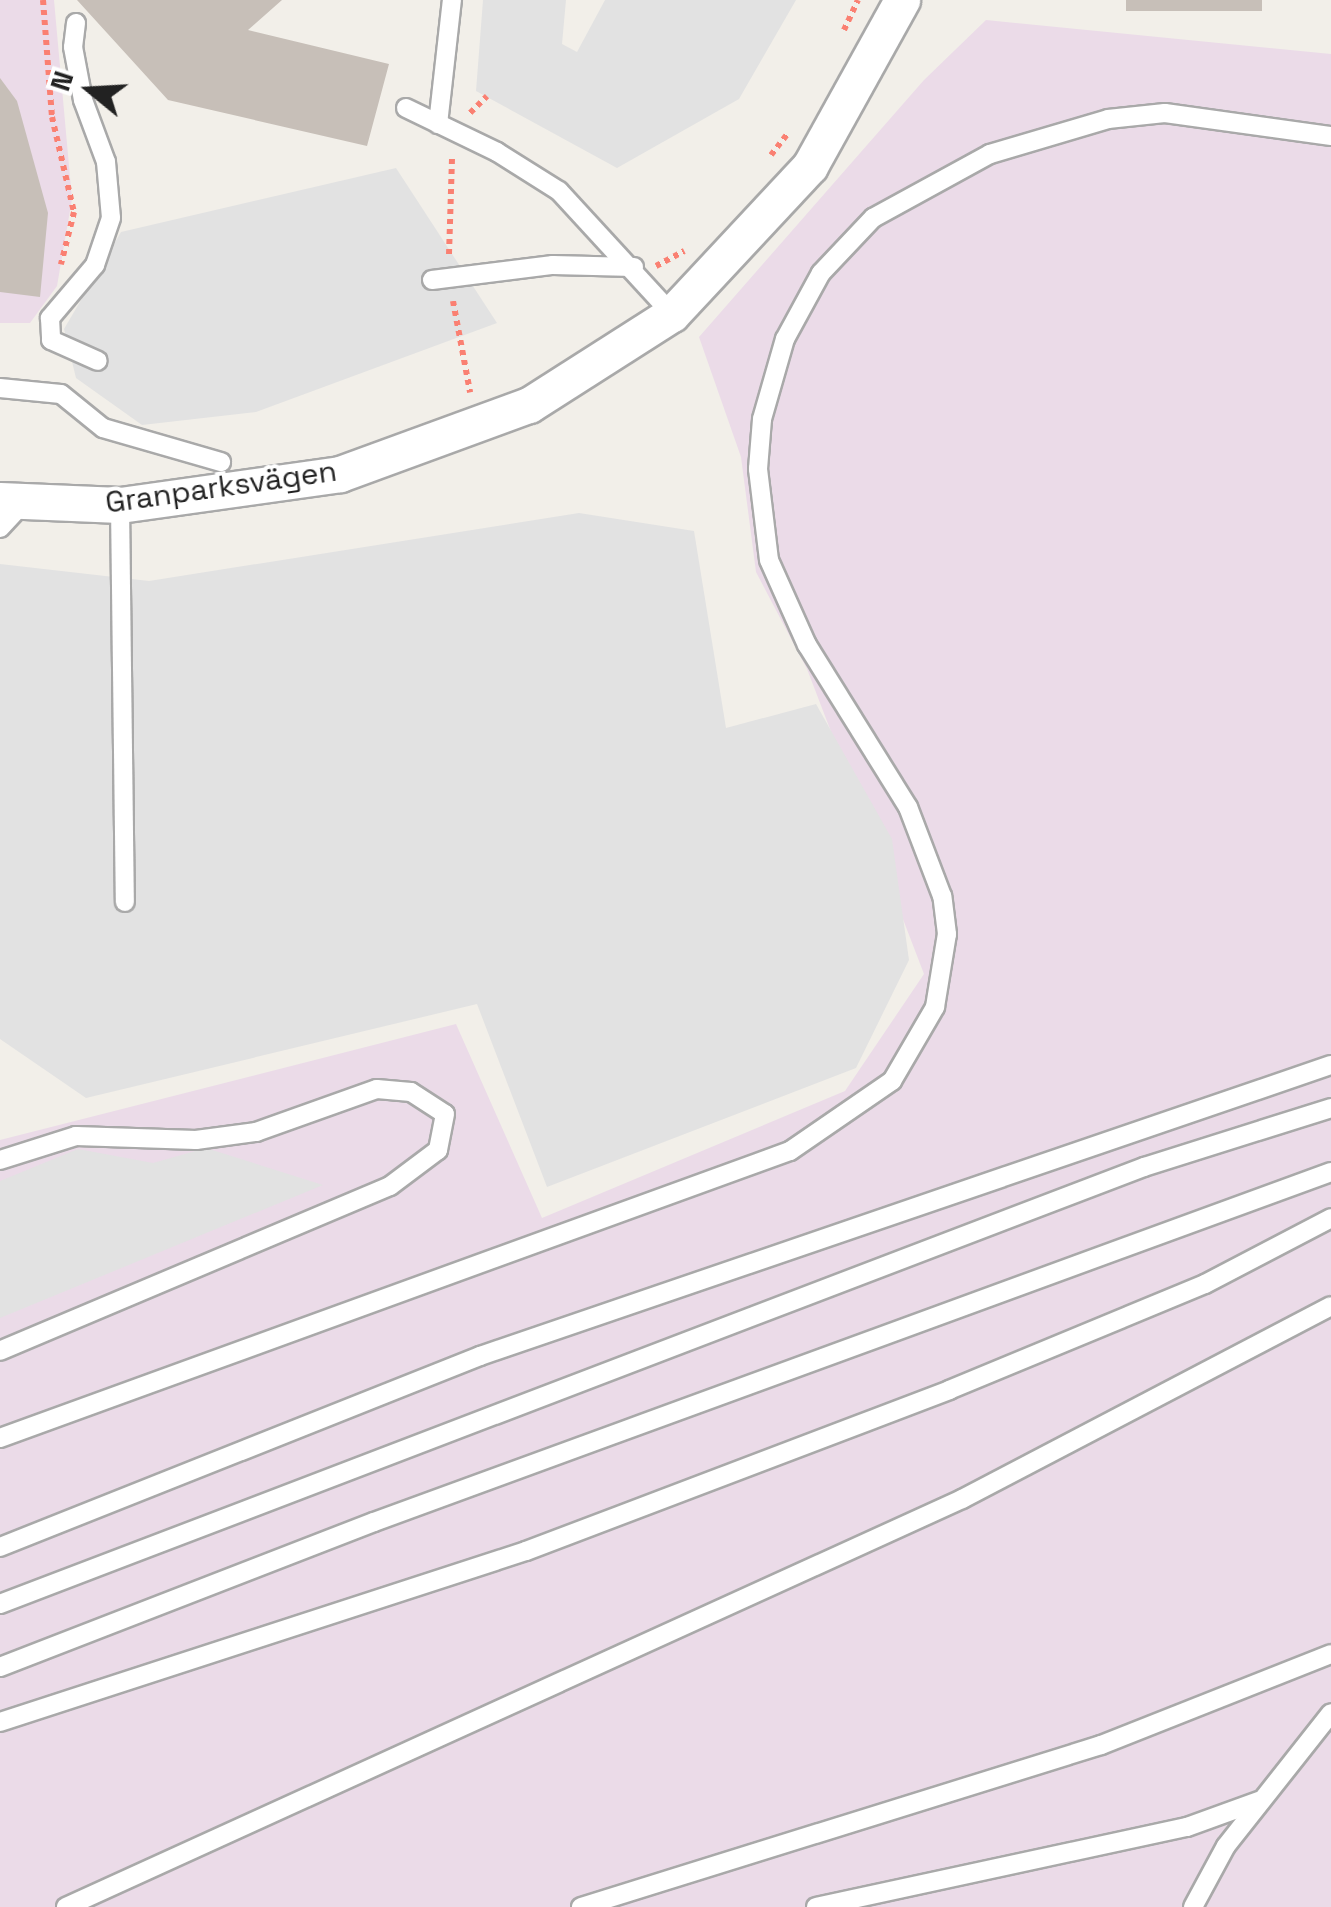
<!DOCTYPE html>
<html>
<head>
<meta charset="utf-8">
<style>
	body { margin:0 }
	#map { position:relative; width:1331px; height:1907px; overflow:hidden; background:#f2efe9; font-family:"Space Grotesk",sans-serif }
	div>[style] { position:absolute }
	.industrial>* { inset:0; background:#ebdbe8 }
	.parking>* { inset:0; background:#e2e2e2 }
	.building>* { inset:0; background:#c7bfb8 }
	.path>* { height:6px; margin-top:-3px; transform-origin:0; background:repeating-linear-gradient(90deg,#fa8072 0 5px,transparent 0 10px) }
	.roads { filter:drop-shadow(2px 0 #a9a9a9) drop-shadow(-2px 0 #a9a9a9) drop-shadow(0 2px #a9a9a9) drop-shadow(0 -2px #a9a9a9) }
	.service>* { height:18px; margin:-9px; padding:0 9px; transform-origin:9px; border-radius:9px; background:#fff }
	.minor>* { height:35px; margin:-17.5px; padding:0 17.5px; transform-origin:17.5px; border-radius:17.5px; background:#fff }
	span { translate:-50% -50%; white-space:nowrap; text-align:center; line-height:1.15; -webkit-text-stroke:8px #fff; paint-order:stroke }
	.street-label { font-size:30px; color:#222 }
	.north { position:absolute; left:40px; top:40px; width:100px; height:100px; -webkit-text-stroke:8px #fff; paint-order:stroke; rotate:288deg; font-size:28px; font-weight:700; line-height:40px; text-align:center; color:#222 }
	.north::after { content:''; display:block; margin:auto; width:35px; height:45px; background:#222; clip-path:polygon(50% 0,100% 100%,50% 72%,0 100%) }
</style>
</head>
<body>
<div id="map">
	<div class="industrial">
		<i style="clip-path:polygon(0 0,54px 0,72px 199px,57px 286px,30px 323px,0 323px)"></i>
		<i style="clip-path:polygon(986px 20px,1331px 54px,1331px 1907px,0 1907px,0 1140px,456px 1024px,542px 1218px,845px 1091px,924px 974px,807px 669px,756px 572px,741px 457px,699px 337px,924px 80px)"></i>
	</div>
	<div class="parking">
		<i style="clip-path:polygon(483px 0,566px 0,562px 44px,577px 52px,605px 0,796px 0,739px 99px,617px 168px,476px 91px)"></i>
		<i style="clip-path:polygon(396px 168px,497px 323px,256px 412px,142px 425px,76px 378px,64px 329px,121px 232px)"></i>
		<i style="clip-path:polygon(579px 513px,694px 531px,726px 728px,816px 704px,892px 839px,909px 960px,856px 1068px,547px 1187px,477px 1004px,86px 1098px,0 1039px,0 564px,149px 581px)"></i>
		<i style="clip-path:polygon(206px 1148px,323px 1185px,0 1318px,0 1181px,78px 1149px,153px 1163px)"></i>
	</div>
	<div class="building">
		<i style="clip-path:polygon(77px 0,282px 0,248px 30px,389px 64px,367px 146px,168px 100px)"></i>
		<i style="clip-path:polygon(1126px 0,1262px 0,1262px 11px,1126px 11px)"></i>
		<i style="clip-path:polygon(0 78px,17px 101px,48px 213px,40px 297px,0 292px)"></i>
	</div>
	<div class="path">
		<i style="left:43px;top:0;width:117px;rotate:85.6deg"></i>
		<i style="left:52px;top:117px;width:98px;rotate:77deg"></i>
		<i style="left:74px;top:212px;width:54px;rotate:104deg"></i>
		<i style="left:844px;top:30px;width:33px;rotate:-65deg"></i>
		<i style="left:470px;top:113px;width:24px;rotate:-45deg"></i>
		<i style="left:771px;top:155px;width:28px;rotate:-52deg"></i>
		<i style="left:449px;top:254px;width:97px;rotate:-88.2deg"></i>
		<i style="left:656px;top:266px;width:32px;rotate:-28deg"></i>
		<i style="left:453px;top:301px;width:93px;rotate:79.4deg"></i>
	</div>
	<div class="roads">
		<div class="service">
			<i style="left:76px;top:23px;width:24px;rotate:97deg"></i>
			<i style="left:73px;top:47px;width:54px;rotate:79.3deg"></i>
			<i style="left:83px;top:100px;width:66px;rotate:69.6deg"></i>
			<i style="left:106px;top:162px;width:56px;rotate:84.9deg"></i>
			<i style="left:111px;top:218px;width:50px;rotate:108.8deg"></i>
			<i style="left:95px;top:265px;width:70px;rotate:130.3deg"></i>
			<i style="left:50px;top:318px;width:22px;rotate:87deg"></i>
			<i style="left:51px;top:340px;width:51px;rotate:24.1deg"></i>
			<i style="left:406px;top:108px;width:101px;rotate:25.8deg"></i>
			<i style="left:497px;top:152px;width:73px;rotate:32.2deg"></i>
			<i style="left:559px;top:191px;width:167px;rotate:47.4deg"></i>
			<i style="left:438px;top:124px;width:125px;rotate:-83.6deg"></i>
			<i style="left:432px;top:280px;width:122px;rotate:-7.1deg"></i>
			<i style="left:553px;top:265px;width:81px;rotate:1.4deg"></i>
			<i style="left:0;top:388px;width:61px;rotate:5.6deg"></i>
			<i style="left:61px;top:394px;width:54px;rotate:39deg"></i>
			<i style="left:103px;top:428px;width:123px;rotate:16.1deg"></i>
			<i style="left:120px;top:505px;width:397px;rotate:89.3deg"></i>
			<i style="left:0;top:528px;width:34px;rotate:-47deg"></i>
			<i style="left:0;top:1160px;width:80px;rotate:-17.5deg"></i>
			<i style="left:76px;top:1136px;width:120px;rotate:1.9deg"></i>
			<i style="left:196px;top:1140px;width:61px;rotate:-7.6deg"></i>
			<i style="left:256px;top:1132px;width:128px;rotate:-19.6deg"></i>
			<i style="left:377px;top:1089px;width:34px;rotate:5deg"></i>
			<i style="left:411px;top:1092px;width:40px;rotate:32.9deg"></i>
			<i style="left:445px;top:1114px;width:37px;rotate:101deg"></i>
			<i style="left:438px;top:1150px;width:60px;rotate:143.1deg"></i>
			<i style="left:390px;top:1186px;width:423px;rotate:157.1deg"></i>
			<i style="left:0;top:1438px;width:841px;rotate:-19.97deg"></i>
			<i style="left:790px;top:1151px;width:124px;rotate:-34.5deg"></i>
			<i style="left:892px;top:1081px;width:86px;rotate:-59.8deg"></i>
			<i style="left:935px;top:1007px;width:74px;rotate:-80.7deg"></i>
			<i style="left:947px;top:934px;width:38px;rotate:-97deg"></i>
			<i style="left:942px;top:896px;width:95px;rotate:-110.9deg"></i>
			<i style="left:908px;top:807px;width:191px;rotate:-121.9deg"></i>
			<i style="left:807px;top:645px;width:93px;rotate:-114.1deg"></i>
			<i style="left:769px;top:560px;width:92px;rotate:-96.9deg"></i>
			<i style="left:758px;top:469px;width:50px;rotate:-85.4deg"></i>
			<i style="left:762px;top:419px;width:83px;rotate:-74deg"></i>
			<i style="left:785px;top:339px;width:75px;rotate:-61.4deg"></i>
			<i style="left:821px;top:273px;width:76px;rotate:-46.6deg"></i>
			<i style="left:873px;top:218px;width:133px;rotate:-28.7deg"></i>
			<i style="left:990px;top:154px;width:123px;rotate:-16.5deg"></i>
			<i style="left:1108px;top:119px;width:57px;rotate:-6deg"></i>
			<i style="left:1165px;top:113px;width:168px;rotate:7.9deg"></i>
			<i style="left:0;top:1547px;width:517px;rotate:-21.7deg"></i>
			<i style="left:480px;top:1356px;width:899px;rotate:-18.88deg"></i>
			<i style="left:0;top:1604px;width:1225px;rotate:-20.91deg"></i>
			<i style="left:1144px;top:1167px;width:196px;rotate:-17.5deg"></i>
			<i style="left:0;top:1667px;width:401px;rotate:-21.2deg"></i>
			<i style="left:374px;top:1522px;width:1019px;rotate:-20.09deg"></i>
			<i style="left:0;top:1722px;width:553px;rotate:-18.01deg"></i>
			<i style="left:526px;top:1551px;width:453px;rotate:-20.8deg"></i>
			<i style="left:949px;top:1390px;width:277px;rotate:-22.5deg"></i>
			<i style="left:1205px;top:1284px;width:142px;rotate:-27.6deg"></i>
			<i style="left:66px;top:1907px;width:985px;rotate:-24.48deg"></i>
			<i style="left:962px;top:1499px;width:416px;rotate:-27.6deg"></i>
			<i style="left:581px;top:1907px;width:545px;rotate:-17.3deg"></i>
			<i style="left:1101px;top:1745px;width:247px;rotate:-21.6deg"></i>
			<i style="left:816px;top:1907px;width:380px;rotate:-12.2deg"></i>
			<i style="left:1187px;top:1827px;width:77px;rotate:-19.9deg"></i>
			<i style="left:1193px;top:1907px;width:69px;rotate:-61.6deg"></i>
			<i style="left:1226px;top:1846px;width:169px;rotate:-51.7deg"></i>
		</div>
		<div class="minor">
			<i style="left:0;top:500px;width:120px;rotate:2.4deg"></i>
			<i style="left:120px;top:505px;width:222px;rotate:-8deg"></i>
			<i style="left:340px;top:474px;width:201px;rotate:-20.1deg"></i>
			<i style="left:529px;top:405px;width:169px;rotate:-32.5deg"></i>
			<i style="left:672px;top:314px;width:202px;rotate:-47deg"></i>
			<i style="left:810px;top:166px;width:190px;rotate:-61deg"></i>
		</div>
	</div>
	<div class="street-label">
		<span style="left:221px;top:487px;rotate:-8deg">Granparksvägen</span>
	</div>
	<div class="north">N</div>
</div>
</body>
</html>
